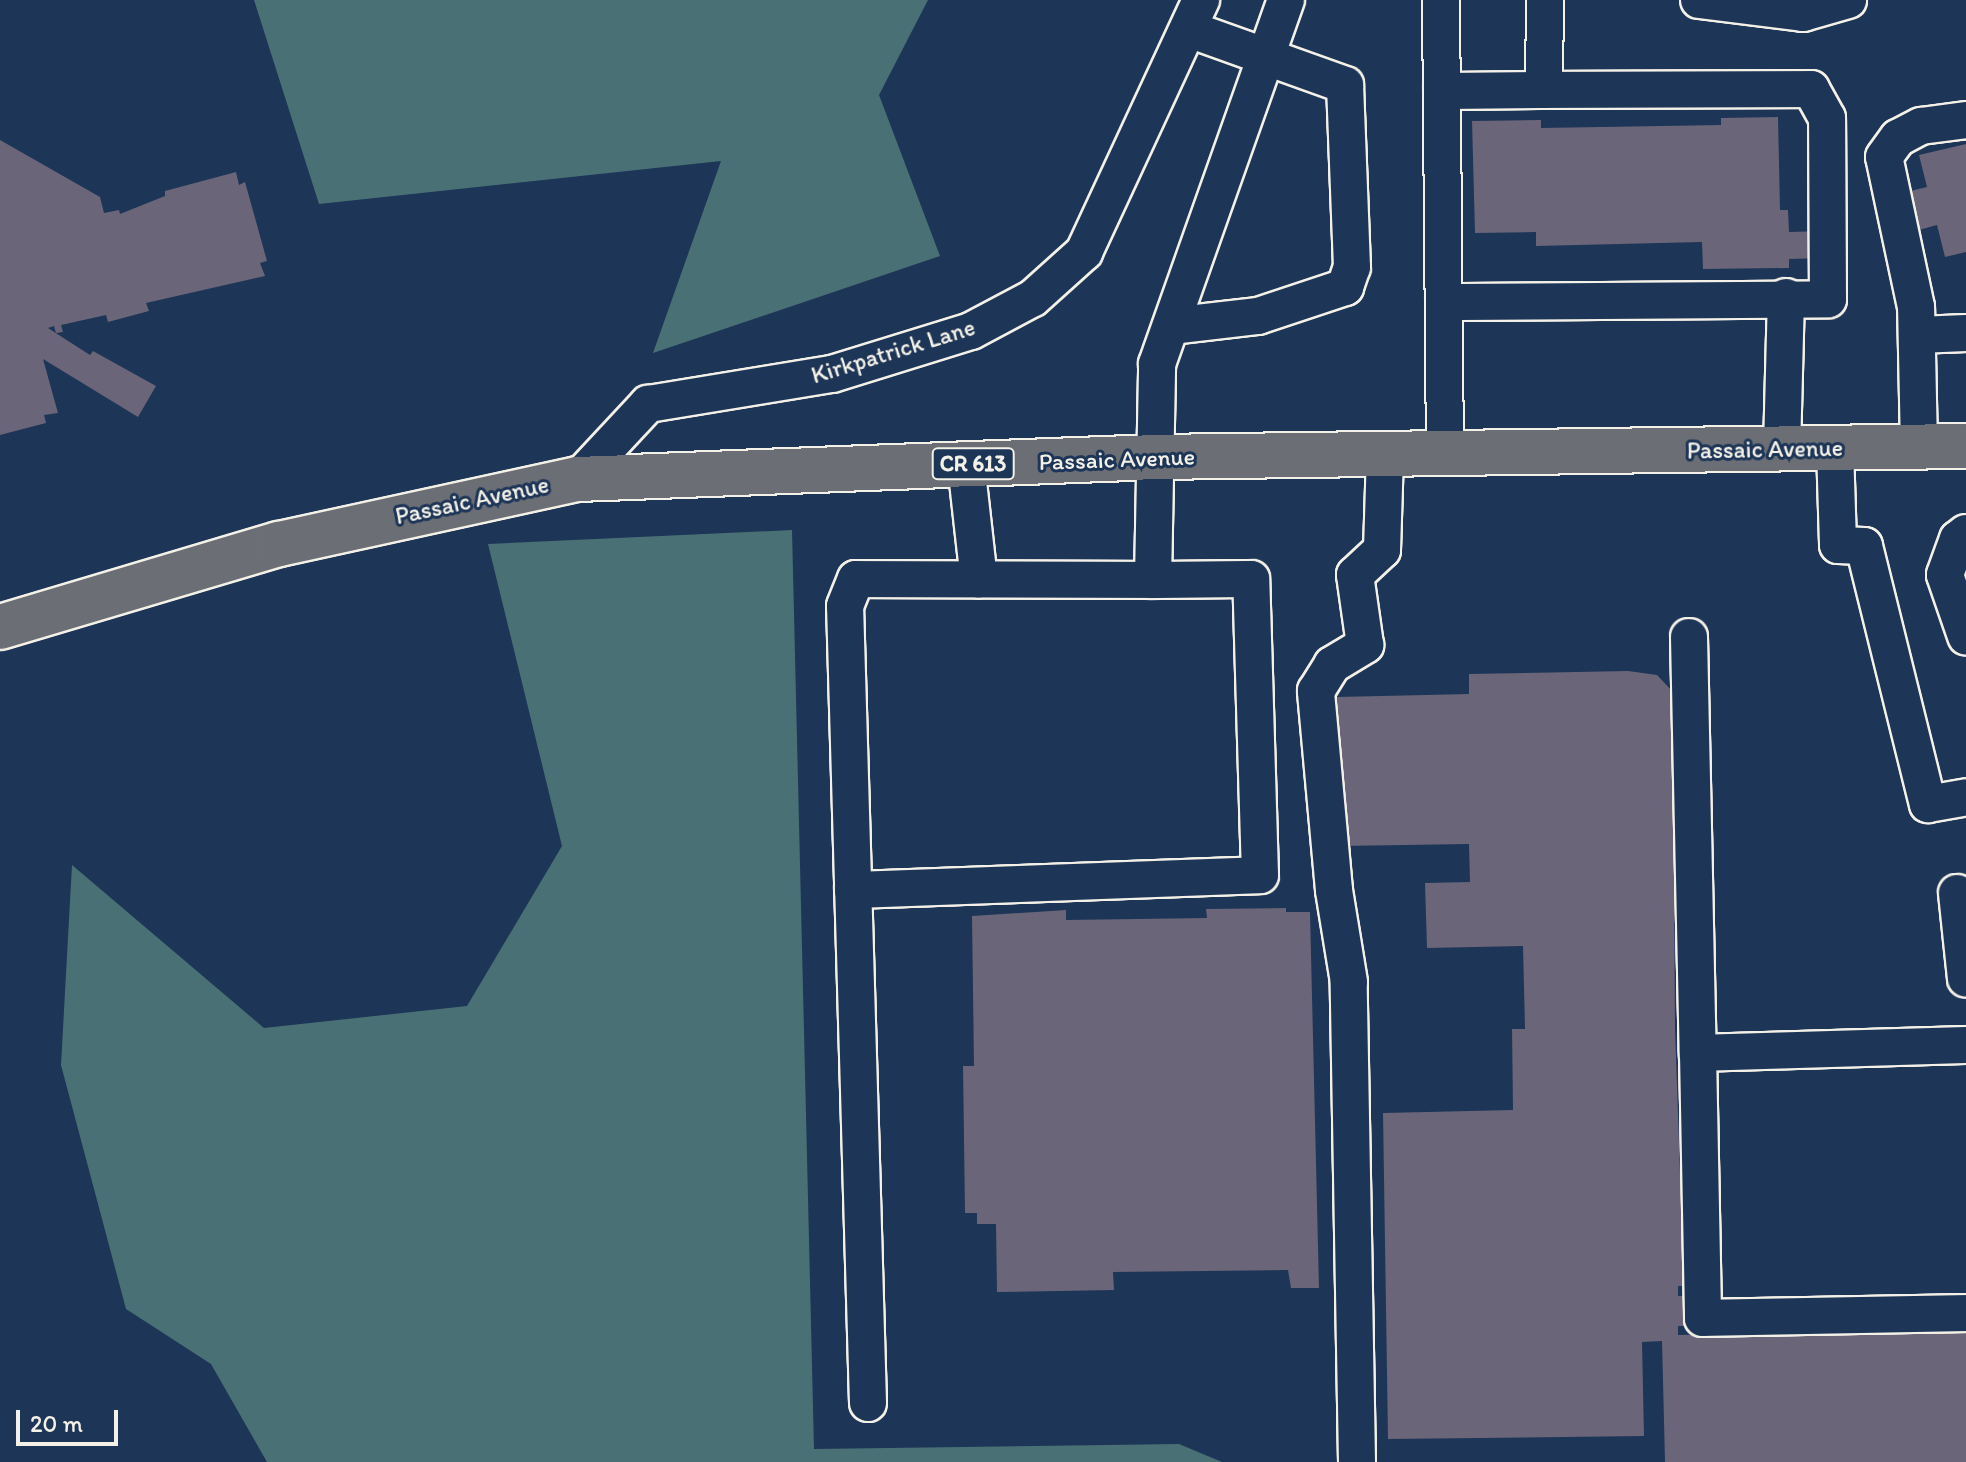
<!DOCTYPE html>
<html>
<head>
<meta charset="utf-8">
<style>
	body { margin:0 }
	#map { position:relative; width:1966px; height:1462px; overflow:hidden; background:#1d3557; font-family:Itim,sans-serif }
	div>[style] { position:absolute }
	.green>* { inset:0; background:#497175 }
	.building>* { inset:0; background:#6a6578 }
	.roads { filter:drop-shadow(2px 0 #f4f1e8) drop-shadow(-2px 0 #f4f1e8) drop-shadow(0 2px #f4f1e8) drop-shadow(0 -2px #f4f1e8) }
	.minor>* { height:36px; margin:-18px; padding:0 18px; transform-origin:18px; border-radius:18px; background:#1d3557 }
	.major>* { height:44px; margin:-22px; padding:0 22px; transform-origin:22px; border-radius:22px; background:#6b6f75 }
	span { translate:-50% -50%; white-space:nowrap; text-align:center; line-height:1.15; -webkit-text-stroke:6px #1d3557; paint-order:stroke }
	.shield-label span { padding:2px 6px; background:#1d3557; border:2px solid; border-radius:6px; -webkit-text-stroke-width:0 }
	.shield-label { font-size:22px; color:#f4f1e8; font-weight:700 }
	.street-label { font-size:24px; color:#f4f1e8 }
	.scale { position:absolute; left:16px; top:1410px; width:102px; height:36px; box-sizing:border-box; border:4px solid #f4f1e8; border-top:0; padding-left:10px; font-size:24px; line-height:28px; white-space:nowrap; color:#f4f1e8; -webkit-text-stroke:6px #1d3557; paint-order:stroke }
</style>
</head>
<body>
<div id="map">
	<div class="green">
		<i style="clip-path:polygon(254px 0,928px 0,879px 95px,940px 256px,653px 353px,721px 161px,319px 204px)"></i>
		<i style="clip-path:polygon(792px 530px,814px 1449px,1179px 1444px,1222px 1462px,267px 1462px,211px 1364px,126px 1309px,61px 1065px,72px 865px,264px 1028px,467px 1006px,562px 846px,488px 544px)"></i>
	</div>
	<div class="building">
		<i style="clip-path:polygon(1778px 117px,1780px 210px,1788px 210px,1789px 232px,1823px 231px,1824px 258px,1789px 259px,1789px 268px,1703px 269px,1702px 242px,1536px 246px,1536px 232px,1475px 233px,1472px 121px,1541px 120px,1541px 128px,1721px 125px,1721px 118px)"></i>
		<i style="clip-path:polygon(0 140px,100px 197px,104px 213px,119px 210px,120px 214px,165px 196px,165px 191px,236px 172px,239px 185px,245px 182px,267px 261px,260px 263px,265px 276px,146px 303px,149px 311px,108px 322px,106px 315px,61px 325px,63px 332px,56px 333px,54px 326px,48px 328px,90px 355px,93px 351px,156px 386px,138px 417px,43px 359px,58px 413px,44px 415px,46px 423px,0 435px)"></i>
		<i style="clip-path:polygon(1966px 144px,1966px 252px,1945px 257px,1937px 225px,1908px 233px,1898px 194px,1927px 187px,1919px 155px)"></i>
		<i style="clip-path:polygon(1628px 671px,1657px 675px,1673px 692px,1675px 1028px,1684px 1286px,1678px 1286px,1678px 1296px,1683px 1296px,1684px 1326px,1678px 1326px,1678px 1335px,1966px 1329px,1966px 1462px,1665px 1462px,1662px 1341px,1642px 1342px,1644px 1436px,1388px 1439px,1383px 1113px,1513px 1110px,1512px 1029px,1525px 1029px,1523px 946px,1427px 948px,1425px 883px,1470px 882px,1469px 844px,1340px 846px,1337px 697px,1469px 694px,1469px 674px)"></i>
		<i style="clip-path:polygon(1286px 908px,1286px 912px,1310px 912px,1319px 1288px,1291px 1288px,1288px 1270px,1113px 1272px,1114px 1290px,997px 1292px,996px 1224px,977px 1224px,977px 1213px,965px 1213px,963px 1066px,974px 1066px,972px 916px,1066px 910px,1066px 920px,1207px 918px,1206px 909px)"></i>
	</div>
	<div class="roads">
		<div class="minor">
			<i style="left:1441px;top:0;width:453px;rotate:89.5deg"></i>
			<i style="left:1699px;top:0;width:105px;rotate:7.1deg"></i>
			<i style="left:1803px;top:13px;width:47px;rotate:-16.1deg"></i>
			<i style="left:1442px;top:91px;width:102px;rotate:-0.6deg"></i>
			<i style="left:1444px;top:302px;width:384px;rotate:-0.4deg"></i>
			<i style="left:1828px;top:299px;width:181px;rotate:-90.3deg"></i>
			<i style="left:1827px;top:118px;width:33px;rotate:-119deg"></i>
			<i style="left:1811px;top:89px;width:267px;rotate:179.8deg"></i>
			<i style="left:1544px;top:90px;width:90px;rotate:-89.4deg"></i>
			<i style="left:1171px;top:326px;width:88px;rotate:-6.6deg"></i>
			<i style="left:1258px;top:316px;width:92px;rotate:-18.4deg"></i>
			<i style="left:1345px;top:287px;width:21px;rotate:-71deg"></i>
			<i style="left:1352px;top:267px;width:182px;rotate:-92.2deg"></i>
			<i style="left:1345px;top:85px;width:164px;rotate:-160.3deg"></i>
			<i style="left:1918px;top:335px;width:48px;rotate:-2.4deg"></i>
			<i style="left:1919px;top:447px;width:140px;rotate:-91.2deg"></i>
			<i style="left:1916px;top:307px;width:153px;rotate:-102deg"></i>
			<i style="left:1884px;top:157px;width:24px;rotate:-54deg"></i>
			<i style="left:1898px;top:138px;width:26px;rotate:-28deg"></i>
			<i style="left:1921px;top:126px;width:45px;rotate:-7.6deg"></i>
			<i style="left:1835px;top:448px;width:97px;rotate:88.2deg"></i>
			<i style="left:1838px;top:545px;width:26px;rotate:2deg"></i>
			<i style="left:1864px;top:546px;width:266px;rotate:76.1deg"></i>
			<i style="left:1928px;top:804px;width:39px;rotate:-10deg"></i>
			<i style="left:1782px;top:449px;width:152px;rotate:-88.5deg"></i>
			<i style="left:966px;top:464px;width:116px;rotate:83.6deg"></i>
			<i style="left:578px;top:479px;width:103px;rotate:-47deg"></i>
			<i style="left:648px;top:404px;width:186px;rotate:-9.3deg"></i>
			<i style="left:832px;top:374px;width:145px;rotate:-17.2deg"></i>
			<i style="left:971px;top:331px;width:70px;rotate:-28deg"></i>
			<i style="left:1033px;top:298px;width:69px;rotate:-42deg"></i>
			<i style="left:1084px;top:252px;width:278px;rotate:-65.1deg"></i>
			<i style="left:1966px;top:533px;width:10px;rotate:143deg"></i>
			<i style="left:1958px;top:539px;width:38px;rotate:110deg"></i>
			<i style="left:1945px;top:575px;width:65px;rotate:71deg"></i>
			<i style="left:1689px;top:637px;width:416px;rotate:88.8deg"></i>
			<i style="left:1698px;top:1053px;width:268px;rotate:-1.7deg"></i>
			<i style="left:853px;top:890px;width:407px;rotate:-2.1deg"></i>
			<i style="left:1260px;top:875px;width:296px;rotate:-91.7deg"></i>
			<i style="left:1251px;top:579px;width:98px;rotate:179.4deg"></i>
			<i style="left:1957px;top:893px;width:86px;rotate:84deg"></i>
			<i style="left:1698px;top:1053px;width:265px;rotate:88.9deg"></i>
			<i style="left:1703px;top:1318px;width:263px;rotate:-1.1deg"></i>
			<i style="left:868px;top:1403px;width:797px;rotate:-91.65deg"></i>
			<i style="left:845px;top:606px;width:29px;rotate:-68deg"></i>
			<i style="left:856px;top:579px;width:297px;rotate:0.2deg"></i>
			<i style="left:1153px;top:580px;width:216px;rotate:-88.9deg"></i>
			<i style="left:1157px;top:364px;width:386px;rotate:-70.5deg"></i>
			<i style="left:1357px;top:1462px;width:480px;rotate:-91deg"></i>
			<i style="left:1349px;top:982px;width:93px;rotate:-99.3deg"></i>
			<i style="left:1334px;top:890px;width:200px;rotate:-95.2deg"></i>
			<i style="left:1316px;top:691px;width:31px;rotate:-58deg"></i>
			<i style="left:1332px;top:665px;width:39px;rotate:-31deg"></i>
			<i style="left:1365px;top:645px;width:71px;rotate:-98.1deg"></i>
			<i style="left:1355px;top:575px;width:37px;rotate:-43deg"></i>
			<i style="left:1382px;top:550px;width:96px;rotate:-88.2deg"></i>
		</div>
		<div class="major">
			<i style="left:0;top:627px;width:291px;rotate:-16.6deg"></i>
			<i style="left:279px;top:544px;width:306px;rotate:-12.3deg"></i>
			<i style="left:578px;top:479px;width:577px;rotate:-2.18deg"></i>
			<i style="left:1155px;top:457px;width:811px;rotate:-0.78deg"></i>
		</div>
	</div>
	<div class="shield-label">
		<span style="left:973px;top:464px">CR 613</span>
	</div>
	<div class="street-label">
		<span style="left:893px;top:351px;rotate:-17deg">Kirkpatrick Lane</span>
		<span style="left:1765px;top:449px;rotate:-1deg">Passaic Avenue</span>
		<span style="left:1117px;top:459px;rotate:-2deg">Passaic Avenue</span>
		<span style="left:472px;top:500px;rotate:-12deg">Passaic Avenue</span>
	</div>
	<div class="scale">20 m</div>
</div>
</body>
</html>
